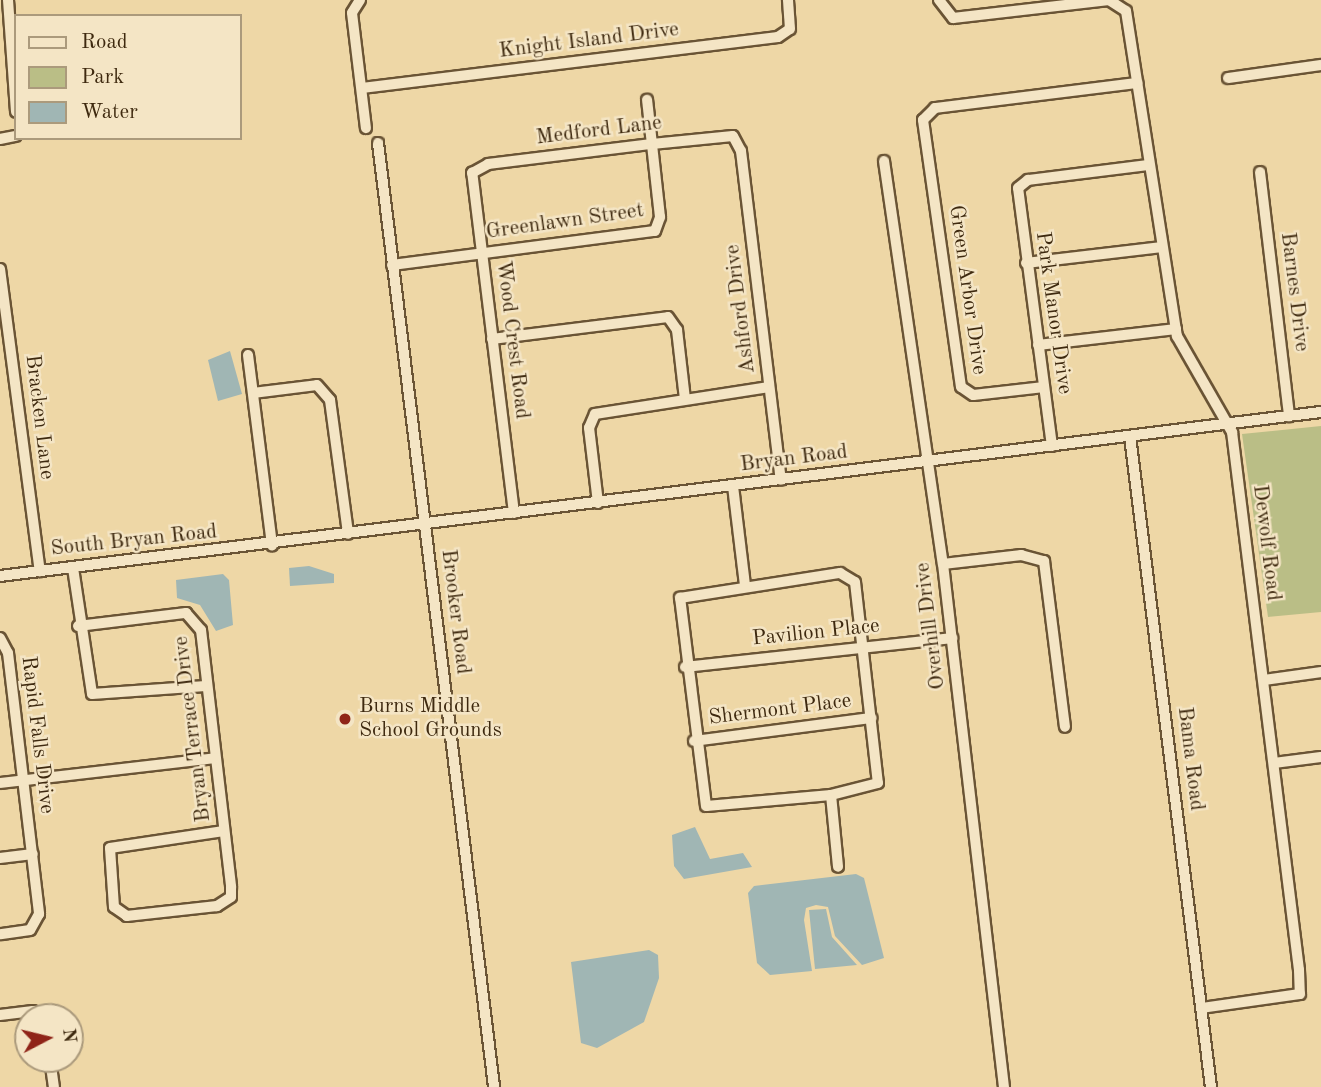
<!DOCTYPE html>
<html>
<head>
<meta charset="utf-8">
<style>
	body { margin:0 }
	#map { position:relative; width:1321px; height:1087px; overflow:hidden; background:#eed7a6; font-family:"Old Standard TT",serif }
	div>[style] { position:absolute }
	.green>* { inset:0; background:#babe86 }
	.water>* { inset:0; background:#a0b6b4 }
	.roads { filter:drop-shadow(2px 0 #6a5435) drop-shadow(-2px 0 #6a5435) drop-shadow(0 2px #6a5435) drop-shadow(0 -2px #6a5435) }
	.minor>* { height:10px; margin:-5px; padding:0 5px; transform-origin:5px; border-radius:5px; background:#f4e5c5 }
	.dots>* { width:19px; height:19px; translate:-50% -50%; box-sizing:border-box; border:4px solid #f4e5c5; border-radius:50% }
	span { translate:-50% -50%; white-space:nowrap; text-align:center; line-height:1.15; -webkit-text-stroke:5px #f4e5c5; paint-order:stroke }
	.street-label { font-size:21px; color:#3e290f }
	.poi-label { font-size:21px; color:#3e290f }
	.left { translate:0 -50%; text-align:left }
	.legend { position:absolute; left:14px; top:14px; width:228px; height:126px; box-sizing:border-box; background:#f4e5c5; border:2px solid #ab9a7c; margin:0; padding:9px 12px; list-style:none; font-size:21px; color:#3e290f }
	.legend li { display:flex; align-items:center; gap:14px; height:35px }
	.legend b { width:35px; border:2px solid #ab9a7c }
	.north { position:absolute; left:14px; top:1003px; width:70px; height:70px; box-sizing:border-box; background:#f4e5c5; border:2px solid #ab9a7c; border-radius:50%; rotate:83deg; font-size:19px; font-weight:700; line-height:28px; text-align:center; color:#3e290f }
	.north::after { content:''; display:block; margin:auto; width:24px; height:32px; background:#8f2418; clip-path:polygon(50% 0,100% 100%,50% 72%,0 100%) }
</style>
</head>
<body>
<div id="map">
	<div class="green">
		<i style="clip-path:polygon(1321px 426px,1321px 612px,1268px 617px,1242px 434px)"></i>
	</div>
	<div class="water">
		<i style="clip-path:polygon(230px 351px,242px 394px,218px 401px,208px 360px)"></i>
		<i style="clip-path:polygon(309px 566px,334px 574px,334px 583px,290px 586px,289px 568px)"></i>
		<i style="clip-path:polygon(223px 574px,229px 580px,233px 625px,216px 631px,200px 605px,177px 598px,176px 580px)"></i>
		<i style="clip-path:polygon(695px 827px,710px 859px,743px 853px,752px 867px,684px 879px,674px 866px,672px 835px)"></i>
		<i style="clip-path:polygon(856px 874px,864px 878px,884px 958px,862px 965px,835px 936px,828px 907px,816px 905px,806px 908px,804px 920px,812px 971px,770px 975px,757px 963px,748px 893px,754px 886px)"></i>
		<i style="clip-path:polygon(826px 909px,832px 937px,857px 965px,815px 969px,809px 910px)"></i>
		<i style="clip-path:polygon(649px 950px,658px 955px,659px 978px,644px 1022px,597px 1048px,581px 1043px,571px 962px)"></i>
	</div>
	<div class="roads">
		<div class="minor">
			<i style="left:8px;top:0;width:112px;rotate:85.9deg"></i>
			<i style="left:360px;top:0;width:15px;rotate:122deg"></i>
			<i style="left:352px;top:13px;width:116px;rotate:83.1deg"></i>
			<i style="left:939px;top:0;width:23px;rotate:52deg"></i>
			<i style="left:953px;top:18px;width:157px;rotate:-6.6deg"></i>
			<i style="left:1109px;top:0;width:20px;rotate:33deg"></i>
			<i style="left:1126px;top:11px;width:329px;rotate:81.1deg"></i>
			<i style="left:1177px;top:336px;width:111px;rotate:60.2deg"></i>
			<i style="left:1232px;top:432px;width:542px;rotate:82.9deg"></i>
			<i style="left:1299px;top:970px;width:24px;rotate:88deg"></i>
			<i style="left:1300px;top:994px;width:99px;rotate:171.9deg"></i>
			<i style="left:1228px;top:78px;width:94px;rotate:-8deg"></i>
			<i style="left:362px;top:88px;width:419px;rotate:-7deg"></i>
			<i style="left:778px;top:37px;width:14px;rotate:-34deg"></i>
			<i style="left:790px;top:29px;width:29px;rotate:-94deg"></i>
			<i style="left:0;top:139px;width:16px;rotate:-11deg"></i>
			<i style="left:378px;top:143px;width:951px;rotate:82.99deg"></i>
			<i style="left:884px;top:161px;width:407px;rotate:81.7deg"></i>
			<i style="left:943px;top:564px;width:527px;rotate:83.35deg"></i>
			<i style="left:1260px;top:172px;width:246px;rotate:83.2deg"></i>
			<i style="left:1026px;top:263px;width:137px;rotate:-6.7deg"></i>
			<i style="left:392px;top:265px;width:265px;rotate:-7.4deg"></i>
			<i style="left:655px;top:231px;width:15px;rotate:-70deg"></i>
			<i style="left:660px;top:217px;width:118px;rotate:-96.3deg"></i>
			<i style="left:0;top:269px;width:305px;rotate:82.5deg"></i>
			<i style="left:492px;top:339px;width:177px;rotate:-7.1deg"></i>
			<i style="left:668px;top:317px;width:16px;rotate:55deg"></i>
			<i style="left:677px;top:330px;width:69px;rotate:83.4deg"></i>
			<i style="left:1038px;top:345px;width:139px;rotate:-6.6deg"></i>
			<i style="left:248px;top:355px;width:192px;rotate:82.8deg"></i>
			<i style="left:1044px;top:387px;width:71px;rotate:173.6deg"></i>
			<i style="left:973px;top:395px;width:14px;rotate:-146deg"></i>
			<i style="left:961px;top:387px;width:270px;rotate:-98.1deg"></i>
			<i style="left:923px;top:120px;width:17px;rotate:-45deg"></i>
			<i style="left:935px;top:108px;width:204px;rotate:-7.1deg"></i>
			<i style="left:253px;top:393px;width:64px;rotate:-7.1deg"></i>
			<i style="left:317px;top:385px;width:20px;rotate:49deg"></i>
			<i style="left:330px;top:400px;width:135px;rotate:82.3deg"></i>
			<i style="left:1130px;top:436px;width:656px;rotate:82.91deg"></i>
			<i style="left:1052px;top:446px;width:260px;rotate:-97.5deg"></i>
			<i style="left:1018px;top:188px;width:13px;rotate:-39deg"></i>
			<i style="left:1028px;top:180px;width:122px;rotate:-7.1deg"></i>
			<i style="left:733px;top:486px;width:100px;rotate:83.1deg"></i>
			<i style="left:598px;top:503px;width:76px;rotate:-96.8deg"></i>
			<i style="left:589px;top:428px;width:15px;rotate:-67deg"></i>
			<i style="left:595px;top:414px;width:176px;rotate:-8.8deg"></i>
			<i style="left:514px;top:513px;width:343px;rotate:-97deg"></i>
			<i style="left:472px;top:173px;width:18px;rotate:-29deg"></i>
			<i style="left:488px;top:164px;width:165px;rotate:-7deg"></i>
			<i style="left:652px;top:144px;width:81px;rotate:-5.6deg"></i>
			<i style="left:733px;top:136px;width:17px;rotate:62deg"></i>
			<i style="left:741px;top:151px;width:331px;rotate:83.1deg"></i>
			<i style="left:943px;top:564px;width:79px;rotate:-6.6deg"></i>
			<i style="left:1021px;top:555px;width:24px;rotate:15deg"></i>
			<i style="left:1044px;top:561px;width:167px;rotate:82.8deg"></i>
			<i style="left:73px;top:568px;width:127px;rotate:81.4deg"></i>
			<i style="left:92px;top:694px;width:114px;rotate:-4deg"></i>
			<i style="left:840px;top:573px;width:17px;rotate:31deg"></i>
			<i style="left:855px;top:582px;width:202px;rotate:83.5deg"></i>
			<i style="left:878px;top:783px;width:49px;rotate:165.7deg"></i>
			<i style="left:831px;top:795px;width:125px;rotate:175deg"></i>
			<i style="left:706px;top:806px;width:210px;rotate:-97.1deg"></i>
			<i style="left:680px;top:598px;width:162px;rotate:-8.9deg"></i>
			<i style="left:0;top:576px;width:1331px;rotate:-7.08deg"></i>
			<i style="left:78px;top:626px;width:109px;rotate:-6.9deg"></i>
			<i style="left:186px;top:613px;width:23px;rotate:49deg"></i>
			<i style="left:201px;top:630px;width:259px;rotate:83.3deg"></i>
			<i style="left:231px;top:887px;width:10px;rotate:90deg"></i>
			<i style="left:231px;top:897px;width:17px;rotate:147deg"></i>
			<i style="left:217px;top:906px;width:91px;rotate:173.7deg"></i>
			<i style="left:127px;top:916px;width:16px;rotate:-145deg"></i>
			<i style="left:114px;top:907px;width:59px;rotate:-93.9deg"></i>
			<i style="left:110px;top:848px;width:115px;rotate:-8.5deg"></i>
			<i style="left:0;top:638px;width:17px;rotate:62deg"></i>
			<i style="left:8px;top:653px;width:263px;rotate:83.2deg"></i>
			<i style="left:39px;top:914px;width:18px;rotate:119deg"></i>
			<i style="left:30px;top:930px;width:30px;rotate:172deg"></i>
			<i style="left:685px;top:667px;width:269px;rotate:-6.2deg"></i>
			<i style="left:1264px;top:680px;width:58px;rotate:-8deg"></i>
			<i style="left:694px;top:741px;width:179px;rotate:-7.4deg"></i>
			<i style="left:1274px;top:763px;width:47px;rotate:-7.3deg"></i>
			<i style="left:0;top:783px;width:216px;rotate:-6.6deg"></i>
			<i style="left:831px;top:795px;width:72px;rotate:84.4deg"></i>
			<i style="left:0;top:858px;width:33px;rotate:-7deg"></i>
			<i style="left:0;top:1015px;width:33px;rotate:-7deg"></i>
			<i style="left:33px;top:1011px;width:12px;rotate:31deg"></i>
			<i style="left:50px;top:1059px;width:28px;rotate:82deg"></i>
		</div>
	</div>
	<div class="dots">
		<i style="left:345px;top:719px;background:#8f2418"></i>
	</div>
	<div class="street-label">
		<span style="left:589px;top:41px;rotate:-7deg">Knight Island Drive</span>
		<span style="left:599px;top:131px;rotate:-7deg">Medford Lane</span>
		<span style="left:565px;top:222px;rotate:-8deg">Greenlawn Street</span>
		<span style="left:967px;top:290px;rotate:82deg">Green Arbor Drive</span>
		<span style="left:1294px;top:292px;rotate:83deg">Barnes Drive</span>
		<span style="left:741px;top:309px;rotate:-97deg">Ashford Drive</span>
		<span style="left:1053px;top:313px;rotate:82deg">Park Manor Drive</span>
		<span style="left:512px;top:340px;rotate:83deg">Wood Crest Road</span>
		<span style="left:39px;top:417px;rotate:83deg">Bracken Lane</span>
		<span style="left:794px;top:459px;rotate:-7deg">Bryan Road</span>
		<span style="left:134px;top:541px;rotate:-6deg">South Bryan Road</span>
		<span style="left:1266px;top:543px;rotate:83deg">Dewolf Road</span>
		<span style="left:455px;top:612px;rotate:83deg">Brooker Road</span>
		<span style="left:931px;top:626px;rotate:-97deg">Overhill Drive</span>
		<span style="left:816px;top:633px;rotate:-6deg">Pavilion Place</span>
		<span style="left:780px;top:710px;rotate:-7deg">Shermont Place</span>
		<span style="left:193px;top:729px;rotate:-97deg">Bryan Terrace Drive</span>
		<span style="left:37px;top:735px;rotate:83deg">Rapid Falls Drive</span>
		<span style="left:1190px;top:759px;rotate:83deg">Bama Road</span>
	</div>
	<div class="poi-label">
		<span class="left" style="left:359px;top:719px">Burns Middle<br>School Grounds</span>
	</div>
	<ul class="legend">
	<li><b style="height:9px;background:#f4e5c5"></b>Road</li>
	<li><b style="height:19px;background:#babe86"></b>Park</li>
	<li><b style="height:19px;background:#a0b6b4"></b>Water</li>
	</ul>
	<div class="north">N</div>
</div>
</body>
</html>
